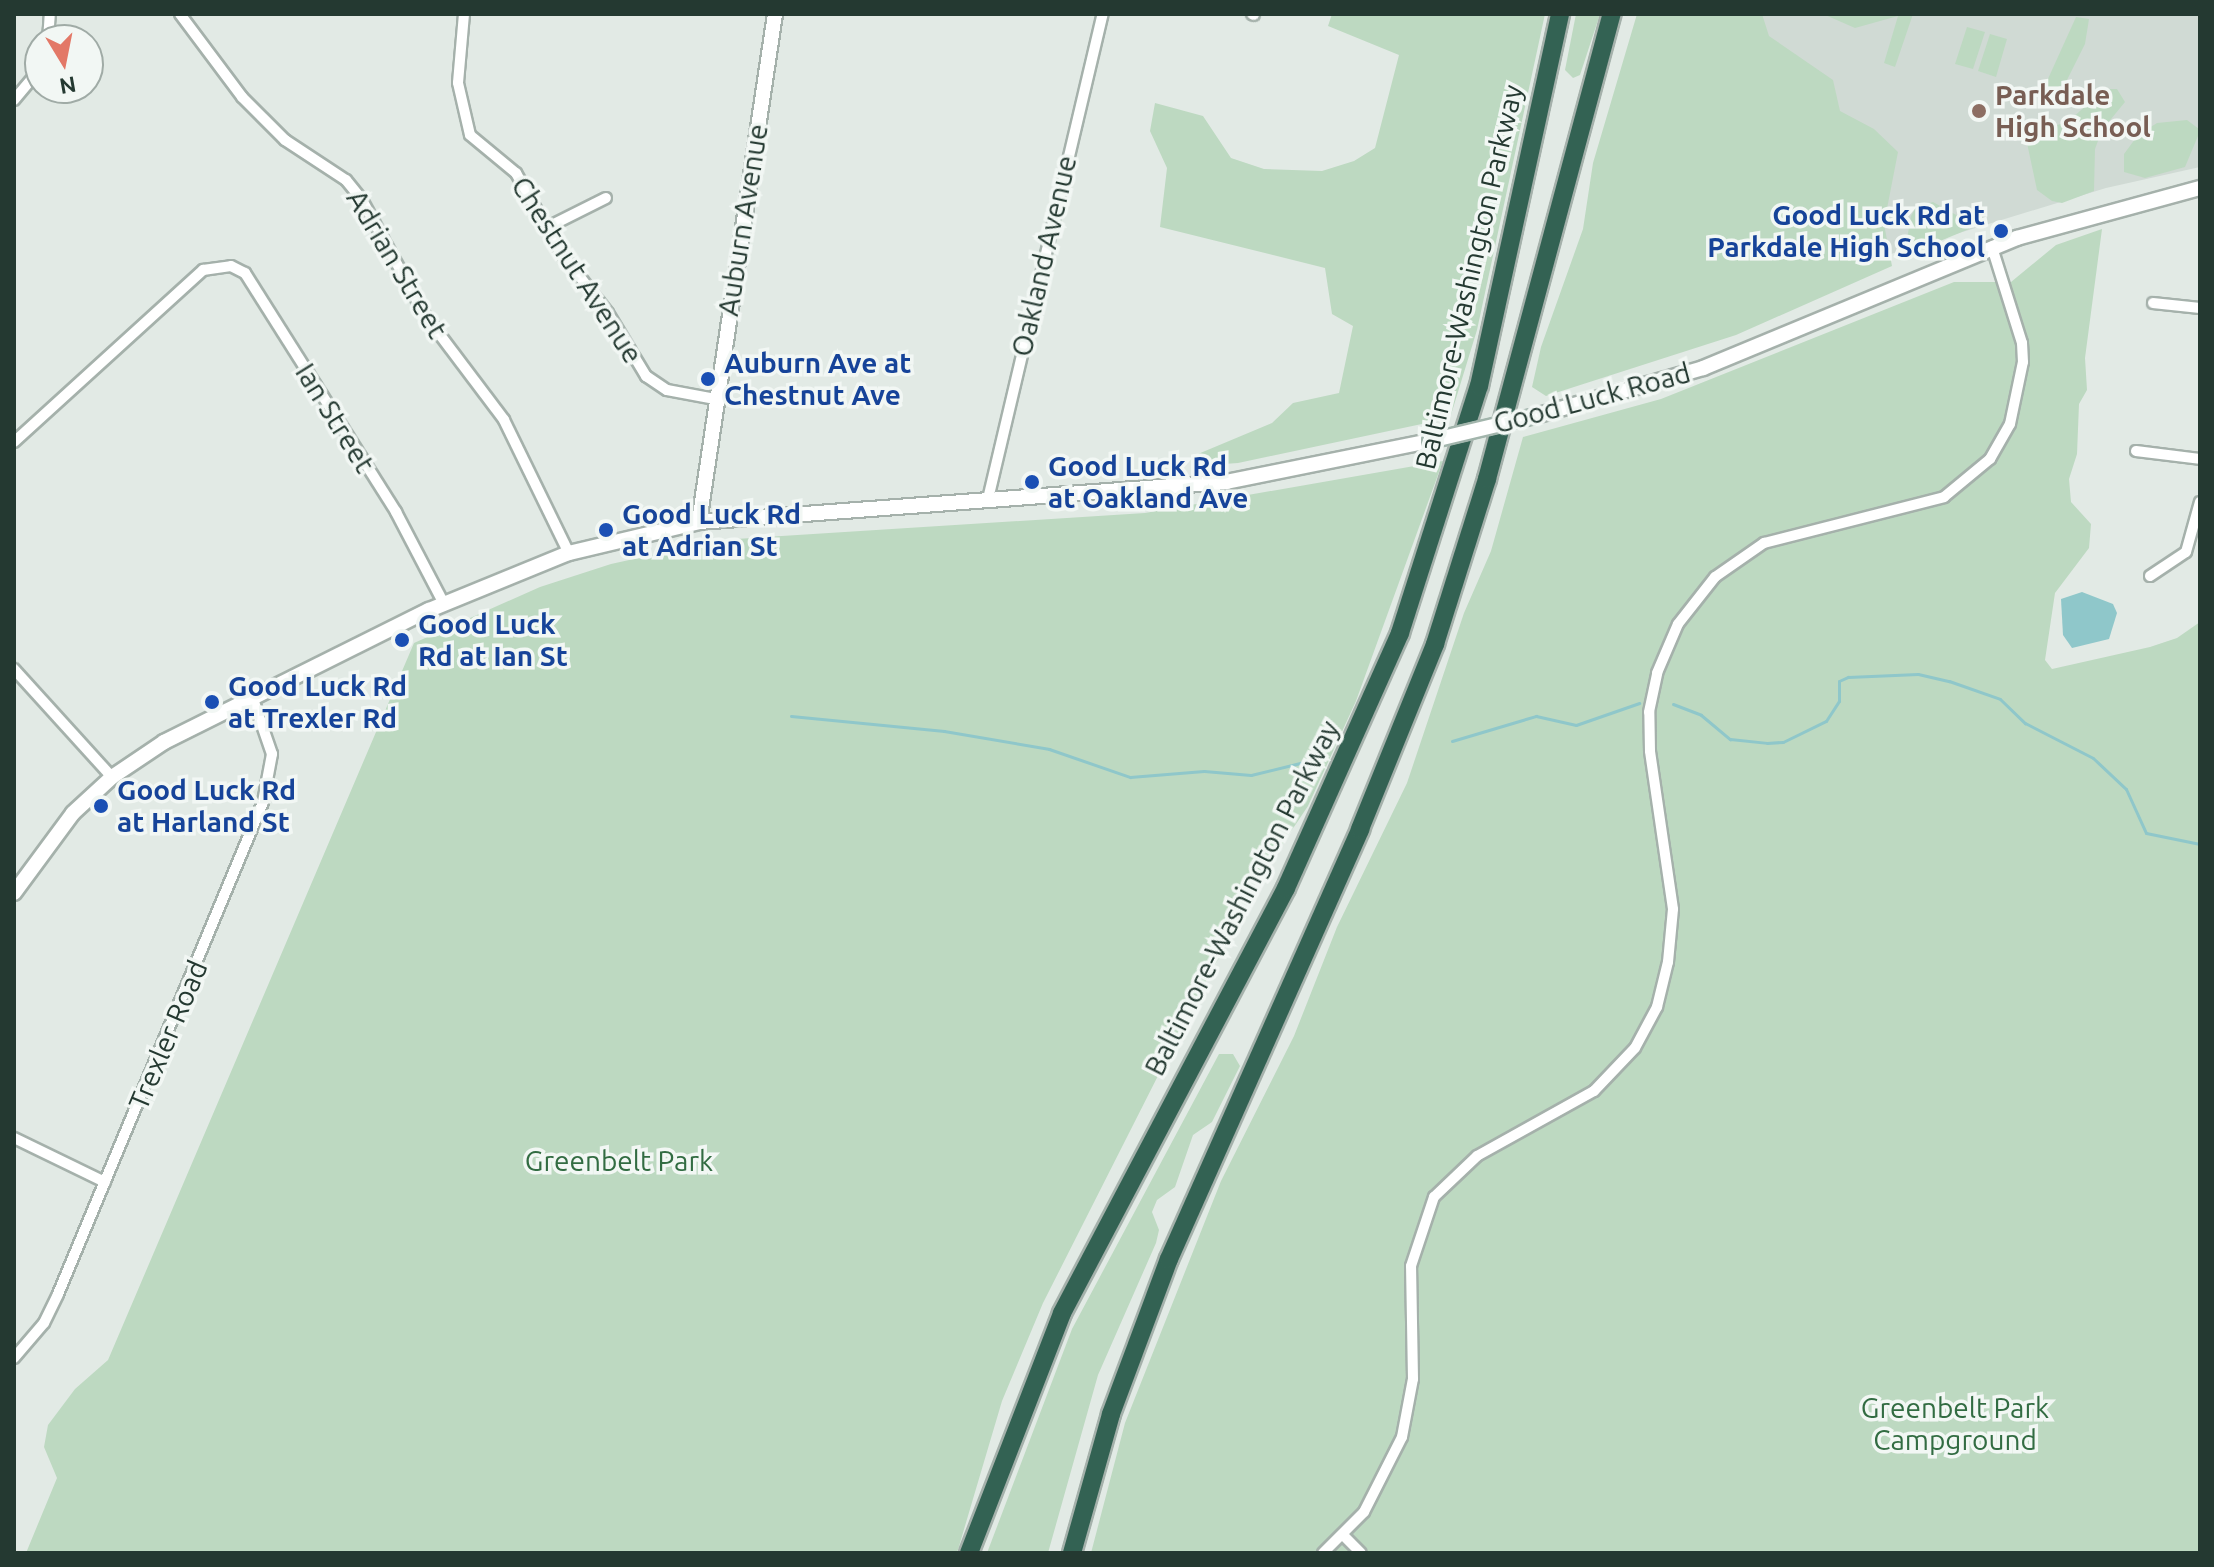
<!DOCTYPE html>
<html>
<head>
<meta charset="utf-8">
<style>
	body { margin:0 }
	#map { position:relative; width:2214px; height:1567px; overflow:hidden; background:#e2eae5; font-family:Ubuntu,sans-serif }
	div>[style] { position:absolute }
	.built>* { inset:0; background:#d0dad4 }
	.green>* { inset:0; background:#bdd9c1 }
	.water>* { inset:0; background:#8fc7ca }
	.stream>* { height:3px; margin:-1.5px; padding:0 1.5px; transform-origin:1.5px; border-radius:1.5px; background:#8fc7ca }
	.roads { filter:drop-shadow(2px 0 #a5b1ab) drop-shadow(-2px 0 #a5b1ab) drop-shadow(0 2px #a5b1ab) drop-shadow(0 -2px #a5b1ab) }
	.street>* { height:10px; margin:-5px; padding:0 5px; transform-origin:5px; border-radius:5px; background:#fff }
	.secondary>* { height:14px; margin:-7px; padding:0 7px; transform-origin:7px; border-radius:7px; background:#fff }
	.highway>* { height:18px; margin:-9px; padding:0 9px; transform-origin:9px; border-radius:9px; background:#336253 }
	.bridges { filter:drop-shadow(2px 0 #a2b5ac) drop-shadow(-2px 0 #a2b5ac) drop-shadow(0 2px #a2b5ac) drop-shadow(0 -2px #a2b5ac) }
	.secondary-bridge>* { height:14px; margin:-7px; padding:0 7px; transform-origin:7px; border-radius:7px; background:#fff }
	.dots>* { width:22px; height:22px; translate:-50% -50%; box-sizing:border-box; border:4px solid #f2f7f4; border-radius:50% }
	span { translate:-50% -50%; white-space:nowrap; text-align:center; line-height:1.15; -webkit-text-stroke:7px #f2f7f4; paint-order:stroke }
	.education-label { font-size:28px; color:#785e54; font-weight:700 }
	.left { translate:0 -50%; text-align:left }
	.transit-label { font-size:28px; color:#164399; font-weight:700 }
	.right { translate:-100% -50%; text-align:right }
	.street-label { font-size:28px; color:#243931 }
	.park-label { font-size:28px; color:#326c42 }
	.frame { position:absolute; inset:0; border:16px solid #243931; pointer-events:none }
	.north { position:absolute; left:24px; top:24px; width:80px; height:80px; box-sizing:border-box; background:#f2f7f4; border:2px solid #a0aba6; border-radius:50%; rotate:170deg; font-size:22px; font-weight:700; line-height:32px; text-align:center; color:#243931 }
	.north::after { content:''; display:block; margin:auto; width:28px; height:36px; background:#e37867; clip-path:polygon(50% 0,100% 100%,50% 72%,0 100%) }
</style>
</head>
<body>
<div id="map">
	<div class="built">
		<i style="clip-path:polygon(1741px 14px,2200px 14px,2200px 167px,2106px 188px,1842px 269px)"></i>
	</div>
	<div class="green">
		<i style="clip-path:polygon(1332px 14px,1545px 14px,1477px 330px,1450px 418px,1238px 463px,1196px 466px,1198px 454px,1272px 423px,1293px 403px,1339px 393px,1353px 326px,1332px 314px,1325px 268px,1160px 227px,1167px 168px,1150px 131px,1155px 103px,1203px 116px,1231px 158px,1264px 169px,1322px 171px,1354px 161px,1375px 148px,1399px 55px,1328px 26px)"></i>
		<i style="clip-path:polygon(1576px 14px,1600px 14px,1580px 75px,1573px 78px,1565px 70px)"></i>
		<i style="clip-path:polygon(1637px 14px,1762px 14px,1769px 36px,1833px 80px,1840px 111px,1874px 129px,1898px 152px,1884px 224px,1892px 266px,1736px 335px,1546px 396px,1532px 387px,1541px 347px,1583px 229px,1593px 163px)"></i>
		<i style="clip-path:polygon(1823px 14px,1913px 14px,1895px 67px,1884px 63px,1898px 16px,1855px 28px)"></i>
		<i style="clip-path:polygon(2076px 17px,2089px 19px,2085px 44px,2065px 84px,2048px 92px,2047px 81px)"></i>
		<i style="clip-path:polygon(1967px 27px,1985px 32px,1973px 69px,1955px 64px)"></i>
		<i style="clip-path:polygon(1990px 34px,2007px 39px,1996px 77px,1978px 71px)"></i>
		<i style="clip-path:polygon(2104px 89px,2117px 89px,2125px 102px,2102px 130px,2095px 149px,2094px 191px,2062px 203px,2052px 201px,2037px 190px,2027px 143px,2037px 132px,2069px 121px)"></i>
		<i style="clip-path:polygon(2187px 120px,2199px 129px,2198px 136px,2185px 167px,2145px 178px,2124px 172px,2124px 154px,2138px 135px,2157px 123px)"></i>
		<i style="clip-path:polygon(1933px 202px,1967px 221px,1969px 229px,1916px 251px,1907px 239px,1911px 216px,1916px 207px)"></i>
		<i style="clip-path:polygon(2102px 229px,2085px 358px,2087px 390px,2079px 404px,2077px 454px,2069px 479px,2071px 502px,2091px 524px,2089px 548px,2055px 593px,2045px 660px,2052px 669px,2150px 647px,2177px 638px,2200px 622px,2200px 1553px,1091px 1553px,1125px 1423px,1221px 1181px,1294px 1036px,1337px 927px,1407px 783px,1464px 613px,1491px 551px,1523px 437px,1661px 399px,1954px 282px,2011px 282px,2056px 245px)"></i>
		<i style="clip-path:polygon(1443px 461px,1356px 701px,1308px 806px,1251px 891px,1244px 917px,1209px 975px,1043px 1303px,1002px 1401px,957px 1553px,26px 1553px,57px 1478px,44px 1447px,48px 1425px,75px 1389px,108px 1360px,414px 643px,540px 587px,611px 564px,720px 540px,1145px 513px)"></i>
		<i style="clip-path:polygon(1219px 1054px,1233px 1054px,1240px 1066px,1212px 1122px,1193px 1135px,1175px 1187px,1157px 1200px,1152px 1212px,1159px 1230px,1156px 1243px,1098px 1375px,1048px 1553px,987px 1553px,1072px 1329px)"></i>
	</div>
	<div class="water">
		<i style="clip-path:polygon(2082px 592px,2113px 604px,2117px 613px,2109px 639px,2072px 648px,2063px 635px,2061px 599px)"></i>
	</div>
	<div class="stream">
		<i style="left:1673px;top:704px;width:30px;rotate:21deg"></i>
		<i style="left:1701px;top:715px;width:38px;rotate:40deg"></i>
		<i style="left:1730px;top:739px;width:37px;rotate:6deg"></i>
		<i style="left:1767px;top:743px;width:16px;rotate:-4deg"></i>
		<i style="left:1783px;top:742px;width:48px;rotate:-26deg"></i>
		<i style="left:1826px;top:721px;width:24px;rotate:-57deg"></i>
		<i style="left:1839px;top:701px;width:20px;rotate:-90deg"></i>
		<i style="left:1839px;top:681px;width:10px;rotate:-24deg"></i>
		<i style="left:1848px;top:677px;width:70px;rotate:-2.5deg"></i>
		<i style="left:1918px;top:674px;width:32px;rotate:13deg"></i>
		<i style="left:1949px;top:681px;width:54px;rotate:19.4deg"></i>
		<i style="left:2000px;top:699px;width:35px;rotate:44deg"></i>
		<i style="left:2025px;top:723px;width:76px;rotate:27.2deg"></i>
		<i style="left:2093px;top:758px;width:45px;rotate:43.2deg"></i>
		<i style="left:2126px;top:789px;width:48px;rotate:65.6deg"></i>
		<i style="left:2146px;top:833px;width:55px;rotate:11.5deg"></i>
		<i style="left:791px;top:716px;width:154px;rotate:5.6deg"></i>
		<i style="left:944px;top:731px;width:107px;rotate:9.7deg"></i>
		<i style="left:1049px;top:749px;width:86px;rotate:19.1deg"></i>
		<i style="left:1130px;top:777px;width:74px;rotate:-4.6deg"></i>
		<i style="left:1204px;top:771px;width:47px;rotate:4.9deg"></i>
		<i style="left:1251px;top:775px;width:59px;rotate:-13.8deg"></i>
		<i style="left:1452px;top:741px;width:88px;rotate:-16.6deg"></i>
		<i style="left:1536px;top:716px;width:41px;rotate:12.7deg"></i>
		<i style="left:1576px;top:725px;width:67px;rotate:-19.2deg"></i>
	</div>
	<div class="roads">
		<div class="street">
			<i style="left:180px;top:14px;width:104px;rotate:53.2deg"></i>
			<i style="left:242px;top:97px;width:61px;rotate:45deg"></i>
			<i style="left:285px;top:140px;width:73px;rotate:33.3deg"></i>
			<i style="left:346px;top:180px;width:26px;rotate:51deg"></i>
			<i style="left:362px;top:200px;width:131px;rotate:61.3deg"></i>
			<i style="left:425px;top:315px;width:131px;rotate:53deg"></i>
			<i style="left:504px;top:420px;width:148px;rotate:64deg"></i>
			<i style="left:464px;top:14px;width:69px;rotate:95deg"></i>
			<i style="left:458px;top:83px;width:53px;rotate:77deg"></i>
			<i style="left:470px;top:135px;width:60px;rotate:39.6deg"></i>
			<i style="left:516px;top:173px;width:88px;rotate:60.8deg"></i>
			<i style="left:559px;top:250px;width:80px;rotate:52.1deg"></i>
			<i style="left:608px;top:313px;width:74px;rotate:58.9deg"></i>
			<i style="left:646px;top:376px;width:25px;rotate:34deg"></i>
			<i style="left:667px;top:390px;width:49px;rotate:10.6deg"></i>
			<i style="left:1252px;top:14px;width:2px;rotate:27deg"></i>
			<i style="left:48px;top:40px;width:26px;rotate:-86deg"></i>
			<i style="left:14px;top:100px;width:40px;rotate:-50deg"></i>
			<i style="left:546px;top:228px;width:67px;rotate:-26.6deg"></i>
			<i style="left:2153px;top:303px;width:47px;rotate:6.1deg"></i>
			<i style="left:14px;top:442px;width:256px;rotate:-42.3deg"></i>
			<i style="left:203px;top:270px;width:28px;rotate:-8deg"></i>
			<i style="left:231px;top:266px;width:16px;rotate:27deg"></i>
			<i style="left:245px;top:273px;width:283px;rotate:57.7deg"></i>
			<i style="left:396px;top:512px;width:104px;rotate:62.4deg"></i>
			<i style="left:2136px;top:451px;width:64px;rotate:7.1deg"></i>
			<i style="left:988px;top:499px;width:498px;rotate:-76.7deg"></i>
			<i style="left:2150px;top:576px;width:43px;rotate:-33.7deg"></i>
			<i style="left:2186px;top:552px;width:52px;rotate:-74.4deg"></i>
			<i style="left:14px;top:669px;width:146px;rotate:47.8deg"></i>
			<i style="left:14px;top:1138px;width:101px;rotate:25.8deg"></i>
			<i style="left:14px;top:1358px;width:46px;rotate:-49.4deg"></i>
			<i style="left:44px;top:1323px;width:32px;rotate:-64deg"></i>
			<i style="left:58px;top:1294px;width:533px;rotate:-67.38deg"></i>
			<i style="left:263px;top:802px;width:49px;rotate:-79.4deg"></i>
			<i style="left:272px;top:754px;width:58px;rotate:-109.1deg"></i>
			<i style="left:1343px;top:1535px;width:25px;rotate:45deg"></i>
			<i style="left:1323px;top:1553px;width:58px;rotate:-45deg"></i>
			<i style="left:1364px;top:1512px;width:84px;rotate:-63.1deg"></i>
			<i style="left:1402px;top:1437px;width:59px;rotate:-79.3deg"></i>
			<i style="left:1413px;top:1379px;width:113px;rotate:-91deg"></i>
			<i style="left:1411px;top:1266px;width:73px;rotate:-71.6deg"></i>
			<i style="left:1434px;top:1197px;width:59px;rotate:-43.6deg"></i>
			<i style="left:1477px;top:1156px;width:134px;rotate:-29.1deg"></i>
			<i style="left:1594px;top:1091px;width:59px;rotate:-46.4deg"></i>
			<i style="left:1635px;top:1048px;width:47px;rotate:-61.8deg"></i>
			<i style="left:1657px;top:1007px;width:46px;rotate:-76.3deg"></i>
			<i style="left:1668px;top:962px;width:53px;rotate:-84.6deg"></i>
			<i style="left:1673px;top:909px;width:160px;rotate:-98.3deg"></i>
			<i style="left:1650px;top:751px;width:39px;rotate:-91deg"></i>
			<i style="left:1649px;top:712px;width:40px;rotate:-78deg"></i>
			<i style="left:1657px;top:673px;width:53px;rotate:-66.8deg"></i>
			<i style="left:1678px;top:624px;width:60px;rotate:-51.8deg"></i>
			<i style="left:1715px;top:577px;width:60px;rotate:-34.8deg"></i>
			<i style="left:1764px;top:543px;width:186px;rotate:-14.3deg"></i>
			<i style="left:1944px;top:497px;width:60px;rotate:-39.6deg"></i>
			<i style="left:1990px;top:459px;width:40px;rotate:-60.3deg"></i>
			<i style="left:2010px;top:424px;width:63px;rotate:-78.2deg"></i>
			<i style="left:2023px;top:362px;width:19px;rotate:-93deg"></i>
			<i style="left:2022px;top:343px;width:101px;rotate:-107.4deg"></i>
		</div>
		<div class="secondary">
			<i style="left:1535px;top:416px;width:175px;rotate:-15.9deg"></i>
			<i style="left:1703px;top:368px;width:340px;rotate:-22.5deg"></i>
			<i style="left:2017px;top:238px;width:190px;rotate:-15.3deg"></i>
			<i style="left:699px;top:522px;width:514px;rotate:-81.49deg"></i>
			<i style="left:14px;top:893px;width:99px;rotate:-53.6deg"></i>
			<i style="left:73px;top:813px;width:53px;rotate:-42.7deg"></i>
			<i style="left:112px;top:777px;width:63px;rotate:-33.9deg"></i>
			<i style="left:164px;top:742px;width:296px;rotate:-26.5deg"></i>
			<i style="left:429px;top:610px;width:151px;rotate:-22.2deg"></i>
			<i style="left:569px;top:553px;width:134px;rotate:-13.4deg"></i>
			<i style="left:699px;top:522px;width:529px;rotate:-4.34deg"></i>
			<i style="left:1226px;top:482px;width:208px;rotate:-11.4deg"></i>
		</div>
		<div class="highway">
			<i style="left:969px;top:1553px;width:257px;rotate:-68.8deg"></i>
			<i style="left:1062px;top:1313px;width:480px;rotate:-62.2deg"></i>
			<i style="left:1286px;top:888px;width:279px;rotate:-65.9deg"></i>
			<i style="left:1400px;top:633px;width:259px;rotate:-72.3deg"></i>
			<i style="left:1479px;top:386px;width:381px;rotate:-77.7deg"></i>
			<i style="left:1072px;top:1553px;width:144px;rotate:-74.3deg"></i>
			<i style="left:1111px;top:1414px;width:165px;rotate:-69.5deg"></i>
			<i style="left:1169px;top:1259px;width:471px;rotate:-66deg"></i>
			<i style="left:1360px;top:829px;width:200px;rotate:-67.9deg"></i>
			<i style="left:1435px;top:644px;width:173px;rotate:-72.5deg"></i>
			<i style="left:1487px;top:479px;width:482px;rotate:-75deg"></i>
		</div>
	</div>
	<div class="bridges">
		<div class="secondary-bridge">
			<i style="left:1430px;top:441px;width:108px;rotate:-13.4deg"></i>
		</div>
	</div>
	<div class="dots">
		<i style="left:1979px;top:111px;background:#8d6e63"></i>
		<i style="left:2001px;top:231px;background:#1a4fb4"></i>
		<i style="left:708px;top:379px;background:#1a4fb4"></i>
		<i style="left:1032px;top:482px;background:#1a4fb4"></i>
		<i style="left:606px;top:530px;background:#1a4fb4"></i>
		<i style="left:402px;top:640px;background:#1a4fb4"></i>
		<i style="left:212px;top:702px;background:#1a4fb4"></i>
		<i style="left:101px;top:806px;background:#1a4fb4"></i>
	</div>
	<div class="education-label">
		<span class="left" style="left:1995px;top:111px">Parkdale<br>High School</span>
	</div>
	<div class="transit-label">
		<span class="right" style="left:1985px;top:231px">Good Luck Rd at<br>Parkdale High School</span>
		<span class="left" style="left:724px;top:379px">Auburn Ave at<br>Chestnut Ave</span>
		<span class="left" style="left:1048px;top:482px">Good Luck Rd<br>at Oakland Ave</span>
		<span class="left" style="left:622px;top:530px">Good Luck Rd<br>at Adrian St</span>
		<span class="left" style="left:418px;top:640px">Good Luck<br>Rd at Ian St</span>
		<span class="left" style="left:228px;top:702px">Good Luck Rd<br>at Trexler Rd</span>
		<span class="left" style="left:117px;top:806px">Good Luck Rd<br>at Harland St</span>
	</div>
	<div class="street-label">
		<span style="left:743px;top:220px;rotate:-81deg">Auburn Avenue</span>
		<span style="left:1044px;top:256px;rotate:-77deg">Oakland Avenue</span>
		<span style="left:397px;top:264px;rotate:59deg">Adrian Street</span>
		<span style="left:577px;top:270px;rotate:57deg">Chestnut Avenue</span>
		<span style="left:1469px;top:277px;rotate:-77deg">Baltimore-Washington Parkway</span>
		<span style="left:1592px;top:398px;rotate:-15deg">Good Luck Road</span>
		<span style="left:335px;top:418px;rotate:58deg">Ian Street</span>
		<span style="left:1242px;top:898px;rotate:-63deg">Baltimore-Washington Parkway</span>
		<span style="left:168px;top:1035px;rotate:-67deg">Trexler Road</span>
	</div>
	<div class="park-label">
		<span style="left:619px;top:1161px">Greenbelt Park</span>
		<span style="left:1955px;top:1424px">Greenbelt Park<br>Campground</span>
	</div>
	<div class="frame"></div>
	<div class="north">N</div>
</div>
</body>
</html>
